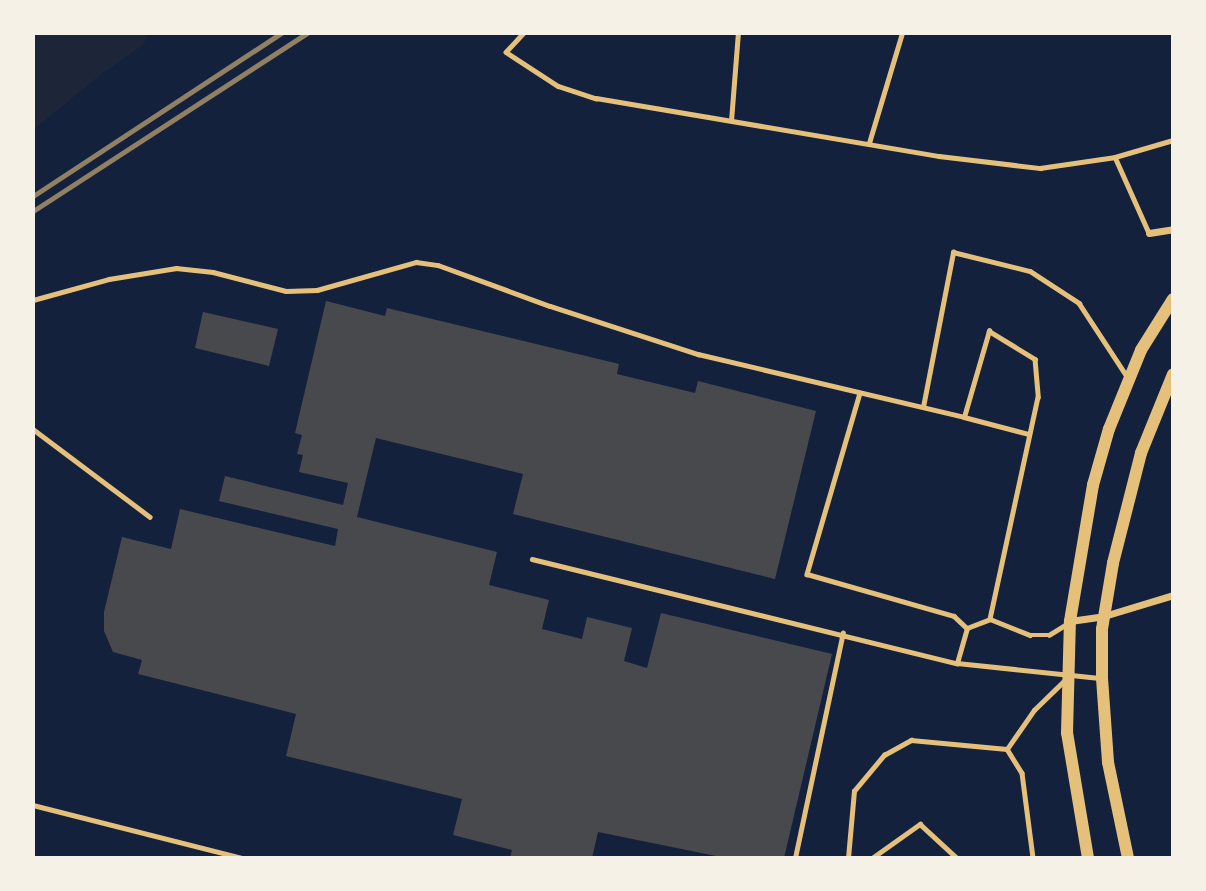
<!DOCTYPE html>
<html>
<head>
<meta charset="utf-8">
<style>
	body { margin:0 }
	#map { position:relative; width:1206px; height:891px; overflow:hidden; background:#14213d; font-family:Lora,serif }
	div>[style] { position:absolute }
	.green>* { inset:0; background:#1d2539 }
	.building>* { inset:0; background:#48494c }
	.service>* { height:4.5px; margin:-2.25px; padding:0 2.25px; transform-origin:2.25px; border-radius:2.25px; background:#e5c07b }
	.minor>* { height:7px; margin:-3.5px; padding:0 3.5px; transform-origin:3.5px; border-radius:3.5px; background:#e5c07b }
	.tertiary>* { height:12px; margin:-6px; padding:0 6px; transform-origin:6px; border-radius:6px; background:#e5c07b }
	.rail>* { height:5px; margin:-2.5px; padding:0 2.5px; transform-origin:2.5px; border-radius:2.5px; background:#918062 }
	span { translate:-50% -50%; white-space:nowrap; text-align:center; line-height:1.15; -webkit-text-stroke:7px #f6f1e7; paint-order:stroke }
	.frame { position:absolute; inset:0; border:35px solid #f6f1e7; pointer-events:none }
</style>
</head>
<body>
<div id="map">
	<div class="green">
		<i style="clip-path:polygon(33px 33px,149px 33px,143px 45px,99px 76px,33px 130px)"></i>
	</div>
	<div class="building">
		<i style="clip-path:polygon(326px 301px,385px 316px,387px 308px,619px 364px,617px 374px,695px 393px,698px 381px,816px 411px,775px 579px,513px 514px,523px 474px,376px 438px,357px 517px,497px 552px,489px 585px,549px 600px,542px 629px,582px 639px,587px 617px,632px 628px,624px 661px,647px 668px,661px 613px,832px 654px,784px 858px,726px 858px,598px 832px,592px 858px,510px 858px,512px 850px,453px 835px,462px 799px,286px 756px,296px 714px,138px 674px,142px 660px,113px 652px,104px 631px,104px 612px,122px 537px,171px 549px,180px 509px,335px 546px,338px 529px,219px 501px,225px 476px,343px 505px,348px 483px,299px 472px,303px 455px,297px 454px,302px 435px,295px 433px)"></i>
		<i style="clip-path:polygon(203px 312px,278px 329px,269px 366px,195px 348px)"></i>
	</div>
	<div class="service">
		<i style="left:524px;top:33px;width:26px;rotate:133deg"></i>
		<i style="left:506px;top:52px;width:62px;rotate:33.2deg"></i>
		<i style="left:558px;top:86px;width:40px;rotate:18deg"></i>
		<i style="left:596px;top:98px;width:348px;rotate:9.6deg"></i>
		<i style="left:939px;top:156px;width:102px;rotate:6.8deg"></i>
		<i style="left:1040px;top:168px;width:76px;rotate:-8.3deg"></i>
		<i style="left:1115px;top:157px;width:60px;rotate:-16.3deg"></i>
		<i style="left:731px;top:121px;width:88px;rotate:-85.5deg"></i>
		<i style="left:869px;top:143px;width:115px;rotate:-73.3deg"></i>
		<i style="left:1115px;top:157px;width:83px;rotate:65.9deg"></i>
		<i style="left:33px;top:300px;width:79px;rotate:-15.4deg"></i>
		<i style="left:109px;top:279px;width:68px;rotate:-9.3deg"></i>
		<i style="left:176px;top:268px;width:37px;rotate:6deg"></i>
		<i style="left:213px;top:272px;width:75px;rotate:14.6deg"></i>
		<i style="left:286px;top:291px;width:31px;rotate:-2deg"></i>
		<i style="left:317px;top:290px;width:103px;rotate:-15.8deg"></i>
		<i style="left:416px;top:262px;width:22px;rotate:8deg"></i>
		<i style="left:438px;top:265px;width:119px;rotate:20.1deg"></i>
		<i style="left:550px;top:306px;width:156px;rotate:18deg"></i>
		<i style="left:698px;top:354px;width:273px;rotate:13.3deg"></i>
		<i style="left:964px;top:417px;width:90px;rotate:-73.8deg"></i>
		<i style="left:989px;top:331px;width:54px;rotate:31.3deg"></i>
		<i style="left:1035px;top:359px;width:38px;rotate:85deg"></i>
		<i style="left:1038px;top:397px;width:227px;rotate:102.2deg"></i>
		<i style="left:860px;top:393px;width:189px;rotate:106.3deg"></i>
		<i style="left:807px;top:574px;width:153px;rotate:15.9deg"></i>
		<i style="left:954px;top:616px;width:18px;rotate:43deg"></i>
		<i style="left:923px;top:407px;width:158px;rotate:-79deg"></i>
		<i style="left:953px;top:252px;width:79px;rotate:13.9deg"></i>
		<i style="left:1030px;top:271px;width:59px;rotate:33.1deg"></i>
		<i style="left:1079px;top:303px;width:90px;rotate:56.8deg"></i>
		<i style="left:964px;top:417px;width:67px;rotate:14.7deg"></i>
		<i style="left:33px;top:429px;width:146px;rotate:36.9deg"></i>
		<i style="left:532px;top:559px;width:438px;rotate:13.8deg"></i>
		<i style="left:957px;top:663px;width:143px;rotate:6deg"></i>
		<i style="left:957px;top:663px;width:36px;rotate:-74deg"></i>
		<i style="left:967px;top:628px;width:25px;rotate:-21deg"></i>
		<i style="left:990px;top:619px;width:43px;rotate:21.8deg"></i>
		<i style="left:1030px;top:635px;width:19px"></i>
		<i style="left:1049px;top:635px;width:22px;rotate:-32deg"></i>
		<i style="left:1007px;top:749px;width:47px;rotate:-55.3deg"></i>
		<i style="left:1034px;top:710px;width:43px;rotate:-44.1deg"></i>
		<i style="left:33px;top:805px;width:217px;rotate:14.2deg"></i>
		<i style="left:795px;top:858px;width:230px;rotate:-78deg"></i>
		<i style="left:848px;top:858px;width:67px;rotate:-84.9deg"></i>
		<i style="left:854px;top:791px;width:47px;rotate:-50.2deg"></i>
		<i style="left:884px;top:755px;width:31px;rotate:-29deg"></i>
		<i style="left:911px;top:740px;width:96px;rotate:5.4deg"></i>
		<i style="left:1007px;top:749px;width:28px;rotate:58deg"></i>
		<i style="left:1022px;top:773px;width:86px;rotate:82.6deg"></i>
		<i style="left:872px;top:858px;width:59px;rotate:-35.3deg"></i>
		<i style="left:920px;top:824px;width:50px;rotate:42.6deg"></i>
	</div>
	<div class="minor">
		<i style="left:1149px;top:233px;width:24px;rotate:-9deg"></i>
		<i style="left:1070px;top:621px;width:34px;rotate:-8deg"></i>
		<i style="left:1104px;top:616px;width:72px;rotate:-16.9deg"></i>
	</div>
	<div class="tertiary">
		<i style="left:1088px;top:858px;width:127px;rotate:-99.5deg"></i>
		<i style="left:1067px;top:733px;width:112px;rotate:-88.5deg"></i>
		<i style="left:1070px;top:621px;width:138px;rotate:-80.4deg"></i>
		<i style="left:1093px;top:485px;width:58px;rotate:-74.1deg"></i>
		<i style="left:1109px;top:429px;width:85px;rotate:-67.9deg"></i>
		<i style="left:1141px;top:350px;width:60px;rotate:-57.9deg"></i>
		<i style="left:1128px;top:858px;width:98px;rotate:-101.8deg"></i>
		<i style="left:1108px;top:762px;width:84px;rotate:-94.1deg"></i>
		<i style="left:1102px;top:678px;width:49px;rotate:-90deg"></i>
		<i style="left:1102px;top:629px;width:67px;rotate:-80.5deg"></i>
		<i style="left:1113px;top:563px;width:114px;rotate:-75.7deg"></i>
		<i style="left:1141px;top:453px;width:85px;rotate:-67.9deg"></i>
	</div>
	<div class="rail">
		<i style="left:33px;top:196px;width:297px;rotate:-33.3deg"></i>
		<i style="left:33px;top:211px;width:327px;rotate:-33deg"></i>
	</div>
	<div class="frame"></div>
</div>
</body>
</html>
